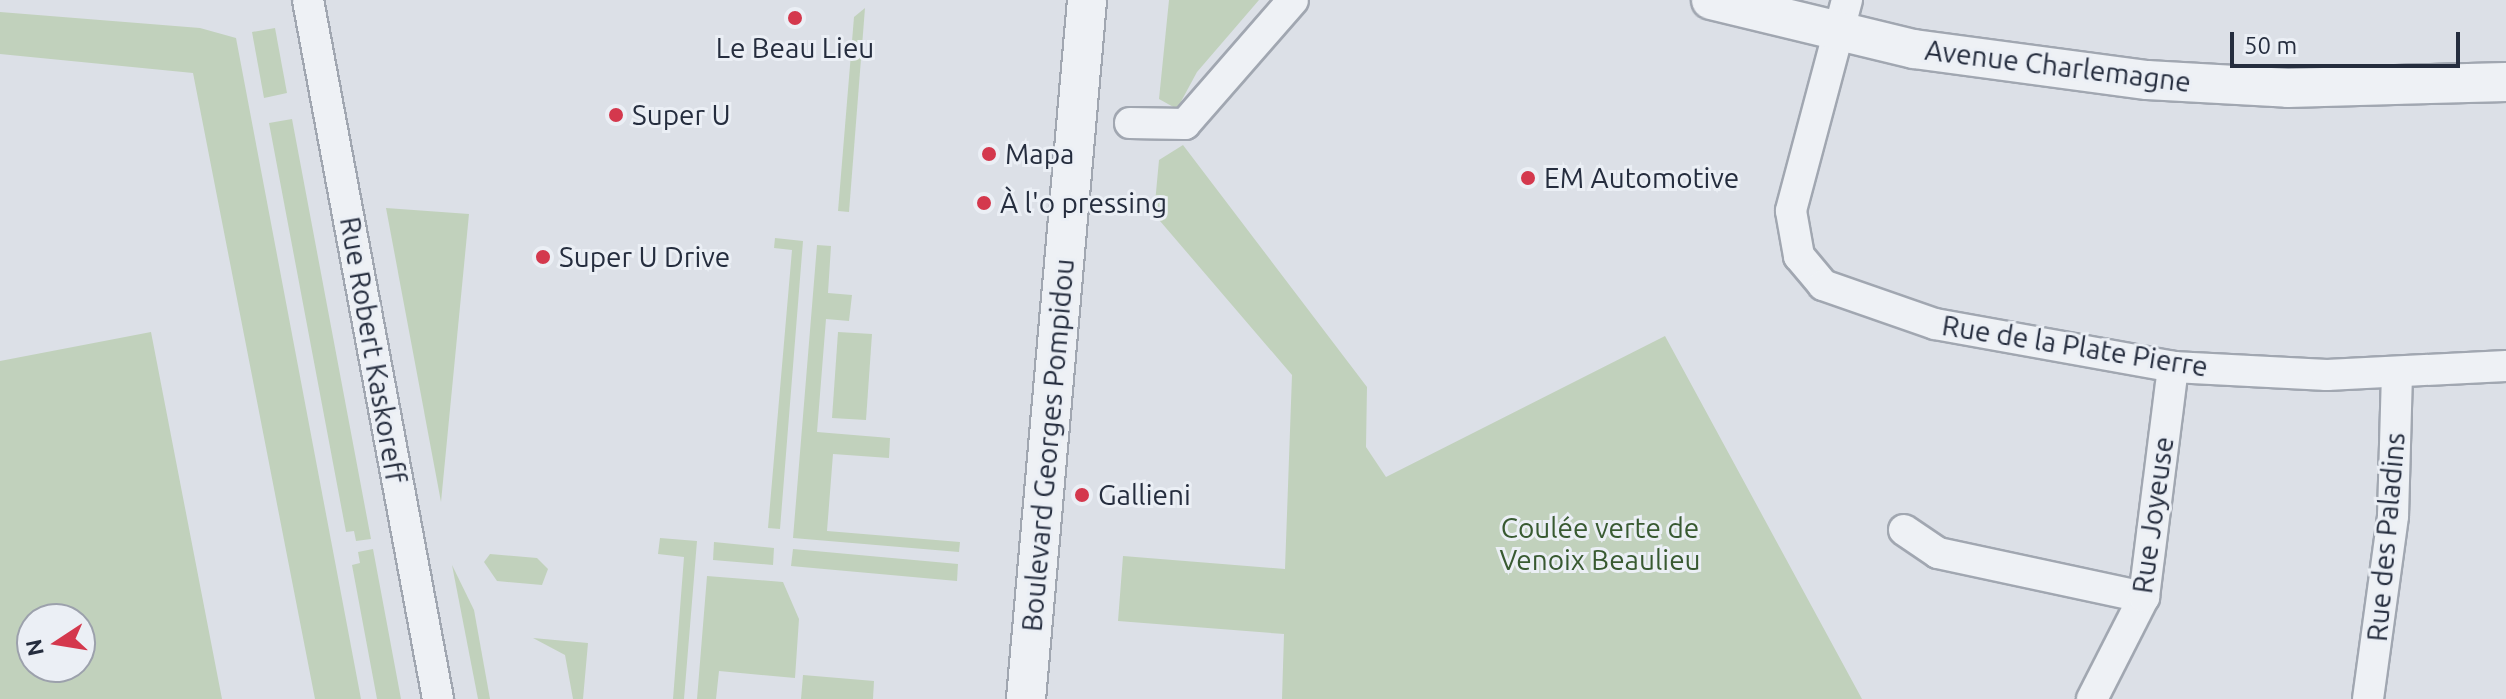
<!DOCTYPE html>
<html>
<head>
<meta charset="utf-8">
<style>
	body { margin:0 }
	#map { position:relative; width:2506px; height:699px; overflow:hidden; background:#dce0e7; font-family:Ubuntu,sans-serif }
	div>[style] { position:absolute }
	.green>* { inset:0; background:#c1d1bc }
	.roads { filter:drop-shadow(2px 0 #a1a7b1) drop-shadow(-2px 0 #a1a7b1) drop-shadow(0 2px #a1a7b1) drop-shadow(0 -2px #a1a7b1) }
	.minor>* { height:30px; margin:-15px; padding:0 15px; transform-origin:15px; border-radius:15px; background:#eef1f5 }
	.tertiary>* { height:38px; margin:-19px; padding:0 19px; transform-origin:19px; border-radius:19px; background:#eef1f5 }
	.dots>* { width:22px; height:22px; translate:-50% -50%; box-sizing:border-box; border:4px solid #ebeff5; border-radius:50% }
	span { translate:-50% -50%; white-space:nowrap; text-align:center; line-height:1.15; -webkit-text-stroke:6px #ebeff5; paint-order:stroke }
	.poi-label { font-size:28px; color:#252d3e }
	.left { translate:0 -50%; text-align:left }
	.street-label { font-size:28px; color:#252d3e }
	.park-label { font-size:28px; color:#385a31 }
	.north { position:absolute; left:16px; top:603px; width:80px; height:80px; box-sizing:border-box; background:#ebeff5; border:2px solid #9ca1ac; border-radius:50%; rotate:258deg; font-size:22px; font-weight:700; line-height:32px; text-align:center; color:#252d3e }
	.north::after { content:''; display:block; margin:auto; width:28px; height:36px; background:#d4384d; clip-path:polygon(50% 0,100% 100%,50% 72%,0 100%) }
	.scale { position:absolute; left:2230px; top:32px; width:230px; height:36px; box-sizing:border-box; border:4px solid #252d3e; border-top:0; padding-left:10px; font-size:24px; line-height:28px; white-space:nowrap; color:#252d3e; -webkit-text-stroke:6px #ebeff5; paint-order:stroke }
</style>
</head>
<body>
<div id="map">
	<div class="green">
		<i style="clip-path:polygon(1169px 0,1259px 0,1197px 72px,1177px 109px,1159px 99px)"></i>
		<i style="clip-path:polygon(865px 8px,849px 212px,838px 211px,854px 17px)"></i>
		<i style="clip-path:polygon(0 12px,200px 28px,236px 38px,361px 699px,315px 699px,193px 73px,0 54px)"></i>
		<i style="clip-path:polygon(275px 28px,287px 93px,264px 98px,252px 32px)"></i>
		<i style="clip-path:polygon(292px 119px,371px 539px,356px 541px,354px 531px,346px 532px,269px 123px)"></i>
		<i style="clip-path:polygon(1183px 145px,1367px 387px,1366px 447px,1386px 477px,1665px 336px,1862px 699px,1282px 699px,1284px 634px,1118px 621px,1123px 556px,1285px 569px,1292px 375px,1154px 214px,1159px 160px)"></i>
		<i style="clip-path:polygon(386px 208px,469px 214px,441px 502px)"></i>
		<i style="clip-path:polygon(775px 238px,803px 241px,780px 529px,768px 528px,792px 250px,774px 248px)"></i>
		<i style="clip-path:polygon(817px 245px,831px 246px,828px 293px,852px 295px,849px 321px,826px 319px,817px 432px,890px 438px,889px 458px,833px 454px,827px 531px,960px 542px,959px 552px,793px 538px)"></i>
		<i style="clip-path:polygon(evenodd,151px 332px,222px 699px,0 699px,0 361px,151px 332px,32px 619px,80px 619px,80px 667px,32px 667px,32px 619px)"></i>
		<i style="clip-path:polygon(838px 332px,872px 334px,866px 420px,832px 418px)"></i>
		<i style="clip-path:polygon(660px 538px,697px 541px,684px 699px,673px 699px,684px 557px,658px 554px)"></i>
		<i style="clip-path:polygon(714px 542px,774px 548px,773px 565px,713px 560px)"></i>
		<i style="clip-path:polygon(373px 549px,401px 699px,377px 699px,352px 565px,360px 563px,358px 552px)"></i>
		<i style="clip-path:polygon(793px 549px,958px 564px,957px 581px,791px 566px)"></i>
		<i style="clip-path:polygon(490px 554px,537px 558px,548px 569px,542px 585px,497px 581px,484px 562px)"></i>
		<i style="clip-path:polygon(452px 565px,474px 610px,490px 699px,478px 699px)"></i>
		<i style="clip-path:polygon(707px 576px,783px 582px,799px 619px,795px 678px,719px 671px,716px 699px,697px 699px)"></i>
		<i style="clip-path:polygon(533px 638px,588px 643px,583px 699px,573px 699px,565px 655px)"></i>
		<i style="clip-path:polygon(803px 675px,874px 681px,873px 699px,801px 699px)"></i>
	</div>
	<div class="roads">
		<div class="minor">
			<i style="left:308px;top:0;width:711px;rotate:79.46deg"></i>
			<i style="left:1847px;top:0;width:218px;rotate:104.9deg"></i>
			<i style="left:1791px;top:211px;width:46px;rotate:79.9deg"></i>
			<i style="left:1799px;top:256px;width:38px;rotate:50deg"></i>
			<i style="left:1823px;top:285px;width:119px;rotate:19.2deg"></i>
			<i style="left:1935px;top:324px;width:242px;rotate:10.2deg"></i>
			<i style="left:2173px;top:367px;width:154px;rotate:3deg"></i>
			<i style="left:2327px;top:375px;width:179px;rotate:-2.9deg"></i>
			<i style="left:1130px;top:123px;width:55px;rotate:1deg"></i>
			<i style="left:1185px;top:124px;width:164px;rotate:-48.9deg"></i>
			<i style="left:1904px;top:530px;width:41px;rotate:34.1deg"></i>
			<i style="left:1938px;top:553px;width:211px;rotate:12.1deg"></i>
			<i style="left:2092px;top:699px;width:114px;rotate:-63deg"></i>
			<i style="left:2144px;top:597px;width:232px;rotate:-82.8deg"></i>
			<i style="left:2368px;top:699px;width:185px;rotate:-82.2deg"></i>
			<i style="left:2393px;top:516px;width:141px;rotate:-88.4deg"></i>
		</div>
		<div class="tertiary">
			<i style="left:1711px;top:0;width:209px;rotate:13.6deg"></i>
			<i style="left:1914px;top:49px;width:235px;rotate:7.6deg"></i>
			<i style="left:2147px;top:80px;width:141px;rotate:3.2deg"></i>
			<i style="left:2288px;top:88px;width:218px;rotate:-1.6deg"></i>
			<i style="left:1026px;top:699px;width:702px;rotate:-85.01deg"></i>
		</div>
	</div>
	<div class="dots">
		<i style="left:795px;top:18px;background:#d4384d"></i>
		<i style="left:616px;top:115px;background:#d4384d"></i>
		<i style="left:989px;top:154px;background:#d4384d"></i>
		<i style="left:1528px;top:178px;background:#d4384d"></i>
		<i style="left:984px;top:203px;background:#d4384d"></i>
		<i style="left:543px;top:257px;background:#d4384d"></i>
		<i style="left:1082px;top:495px;background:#d4384d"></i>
	</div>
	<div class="poi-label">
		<span style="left:795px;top:48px">Le Beau Lieu</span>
		<span class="left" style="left:632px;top:115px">Super U</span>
		<span class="left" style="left:1005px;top:154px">Mapa</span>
		<span class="left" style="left:1544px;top:178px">EM Automotive</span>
		<span class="left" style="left:1000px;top:203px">À l'o pressing</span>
		<span class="left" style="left:559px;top:257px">Super U Drive</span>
		<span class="left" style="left:1098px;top:495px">Gallieni</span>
	</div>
	<div class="street-label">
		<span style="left:2058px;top:66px;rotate:7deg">Avenue Charlemagne</span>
		<span style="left:2075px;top:346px;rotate:9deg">Rue de la Plate Pierre</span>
		<span style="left:373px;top:350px;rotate:80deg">Rue Robert Kaskoreff</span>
		<span style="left:1048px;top:445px;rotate:-85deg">Boulevard Georges Pompidou</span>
		<span style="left:2153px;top:515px;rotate:-82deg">Rue Joyeuse</span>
		<span style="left:2386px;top:537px;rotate:-85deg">Rue des Paladins</span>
	</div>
	<div class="park-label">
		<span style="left:1600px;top:544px">Coulée verte de<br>Venoix Beaulieu</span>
	</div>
	<div class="north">N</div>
	<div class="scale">50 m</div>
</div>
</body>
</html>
